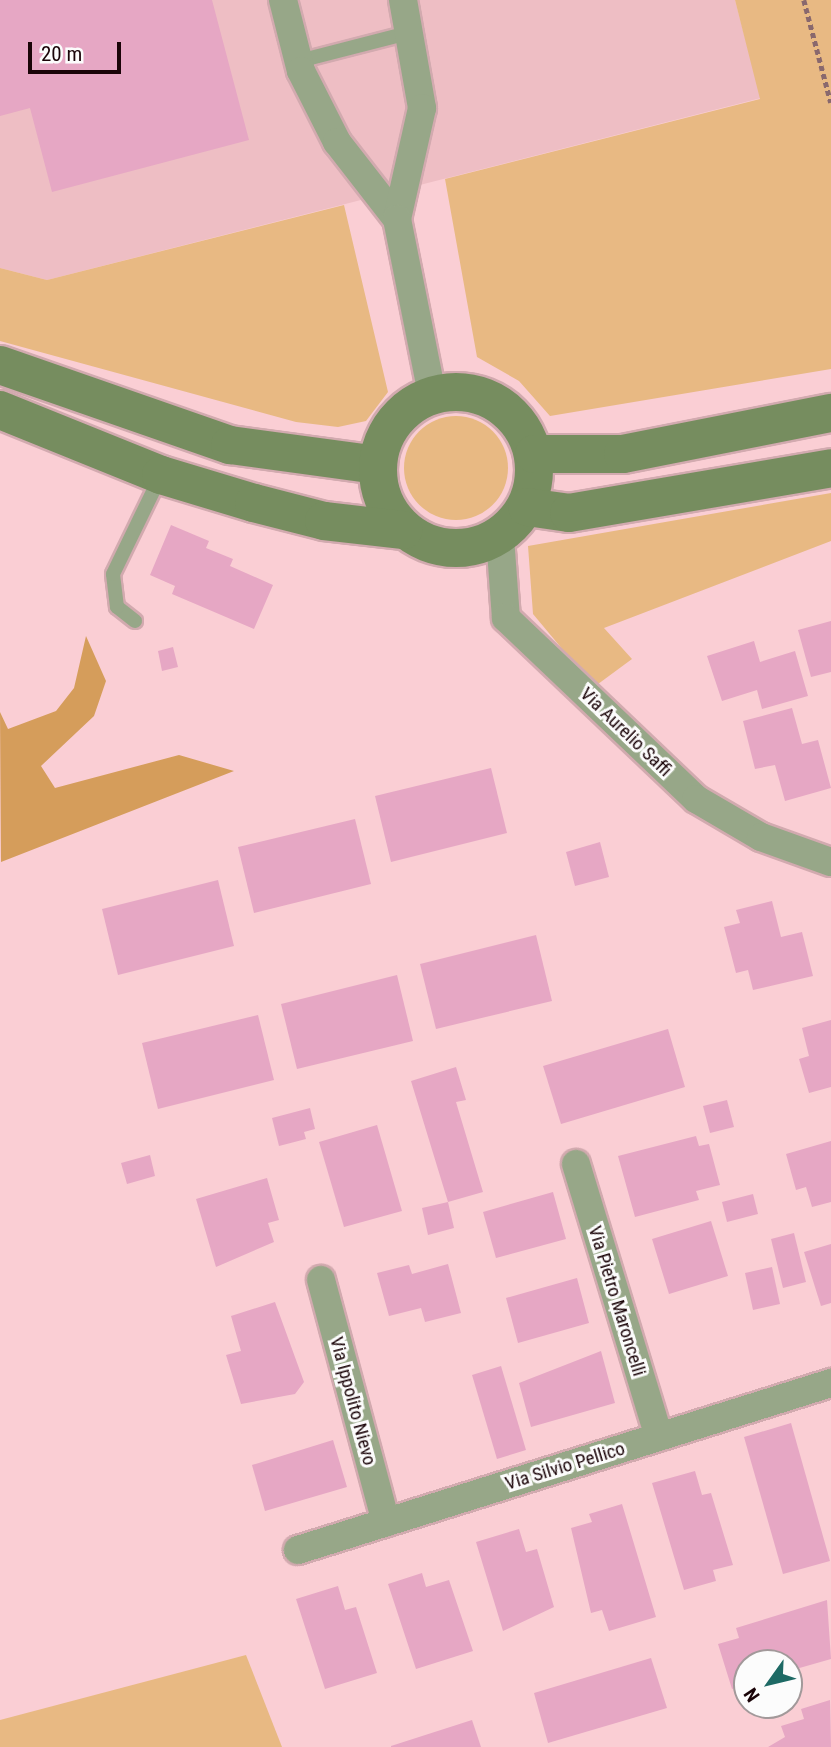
<!DOCTYPE html>
<html>
<head>
<meta charset="utf-8">
<style>
	body { margin:0 }
	#map { position:relative; width:831px; height:1747px; overflow:hidden; background:#faced4; font-family:"Roboto Condensed",sans-serif }
	div>[style] { position:absolute }
	.built>* { inset:0; background:#eebec4 }
	.green>* { inset:0; background:#e8b983 }
	.round { border-radius:50% }
	.forest>* { inset:0; background:#d59d5b }
	.building>* { inset:0; background:#e6a7c4 }
	.path>* { height:4.5px; margin-top:-2.25px; transform-origin:0; background:repeating-linear-gradient(90deg,#89686d 0 5px,transparent 0 8.5px) }
	.roads { filter:drop-shadow(2px 0 #d2aaaf) drop-shadow(-2px 0 #d2aaaf) drop-shadow(0 2px #d2aaaf) drop-shadow(0 -2px #d2aaaf) }
	.lane>* { height:14px; margin:-7px; padding:0 7px; transform-origin:7px; border-radius:7px; background:#97a788 }
	.street>* { height:28px; margin:-14px; padding:0 14px; transform-origin:14px; border-radius:14px; background:#97a788 }
	.secondary>* { height:38px; margin:-19px; padding:0 19px; transform-origin:19px; border-radius:19px; background:#768d5f }
	.secondary>.ring { margin:-19px; padding:0; box-sizing:content-box; background:none; border:38px solid #768d5f; border-radius:50% }
	span { translate:-50% -50%; white-space:nowrap; text-align:center; line-height:1.15; -webkit-text-stroke:6px #fcfcfc; paint-order:stroke }
	.street-label { font-size:19px; color:#1a0408 }
	.north { position:absolute; left:733px; top:1649px; width:70px; height:70px; box-sizing:border-box; background:#fcfcfc; border:2px solid #a2999a; border-radius:50%; rotate:236deg; font-size:19px; font-weight:700; line-height:28px; text-align:center; color:#1a0408 }
	.north::after { content:''; display:block; margin:auto; width:24px; height:32px; background:#1e6a65; clip-path:polygon(50% 0,100% 100%,50% 72%,0 100%) }
	.scale { position:absolute; left:28px; top:42px; width:93px; height:32px; box-sizing:border-box; border:4px solid #1a0408; border-top:0; padding-left:9px; font-size:21px; line-height:24px; white-space:nowrap; color:#1a0408; -webkit-text-stroke:5px #fcfcfc; paint-order:stroke }
</style>
</head>
<body>
<div id="map">
	<div class="built">
		<i style="clip-path:polygon(0 0,735px 0,761px 98px,47px 280px,0 268px)"></i>
	</div>
	<div class="green">
		<i style="clip-path:polygon(735px 0,831px 0,831px 369px,550px 416px,519px 381px,477px 357px,445px 179px,760px 99px)"></i>
		<i style="clip-path:polygon(344px 205px,388px 392px,366px 421px,338px 427px,296px 422px,0 341px,0 268px,47px 280px)"></i>
		<i class="round" style="left:404px;top:416px;width:104px;height:104px"></i>
		<i style="clip-path:polygon(831px 493px,831px 541px,604px 628px,632px 659px,594px 687px,533px 614px,528px 546px)"></i>
		<i style="clip-path:polygon(246px 1655px,282px 1747px,0 1747px,0 1720px)"></i>
	</div>
	<div class="forest">
		<i style="clip-path:polygon(86px 636px,106px 681px,94px 716px,41px 766px,55px 788px,179px 755px,234px 771px,1px 862px,0 712px,8px 729px,56px 711px,74px 688px)"></i>
	</div>
	<div class="building">
		<i style="clip-path:polygon(0 0,212px 0,249px 140px,52px 192px,30px 108px,0 116px)"></i>
		<i style="clip-path:polygon(171px 525px,209px 541px,206px 548px,233px 559px,230px 566px,273px 585px,254px 629px,172px 594px,175px 586px,150px 575px)"></i>
		<i style="clip-path:polygon(831px 621px,831px 672px,811px 677px,798px 630px)"></i>
		<i style="clip-path:polygon(754px 641px,760px 662px,795px 651px,808px 696px,762px 709px,757px 690px,722px 701px,707px 656px)"></i>
		<i style="clip-path:polygon(173px 647px,178px 667px,162px 671px,158px 651px)"></i>
		<i style="clip-path:polygon(792px 708px,802px 744px,818px 740px,831px 788px,785px 801px,775px 765px,755px 769px,743px 721px)"></i>
		<i style="clip-path:polygon(491px 768px,507px 833px,391px 862px,375px 796px)"></i>
		<i style="clip-path:polygon(355px 819px,371px 884px,254px 913px,238px 847px)"></i>
		<i style="clip-path:polygon(600px 842px,609px 877px,575px 886px,566px 852px)"></i>
		<i style="clip-path:polygon(218px 880px,234px 946px,118px 975px,102px 909px)"></i>
		<i style="clip-path:polygon(772px 901px,781px 937px,802px 932px,813px 976px,753px 990px,748px 970px,736px 973px,724px 927px,740px 923px,736px 910px)"></i>
		<i style="clip-path:polygon(536px 935px,552px 1001px,436px 1029px,420px 964px)"></i>
		<i style="clip-path:polygon(397px 975px,413px 1041px,297px 1069px,281px 1004px)"></i>
		<i style="clip-path:polygon(258px 1015px,274px 1080px,158px 1109px,142px 1043px)"></i>
		<i style="clip-path:polygon(831px 1020px,831px 1087px,809px 1093px,799px 1059px,809px 1056px,802px 1028px)"></i>
		<i style="clip-path:polygon(668px 1029px,685px 1087px,561px 1124px,543px 1066px)"></i>
		<i style="clip-path:polygon(456px 1067px,466px 1100px,456px 1102px,483px 1192px,448px 1202px,411px 1081px)"></i>
		<i style="clip-path:polygon(727px 1100px,734px 1127px,710px 1133px,703px 1106px)"></i>
		<i style="clip-path:polygon(310px 1108px,315px 1129px,304px 1132px,306px 1139px,279px 1146px,272px 1118px)"></i>
		<i style="clip-path:polygon(377px 1125px,402px 1211px,344px 1227px,319px 1142px)"></i>
		<i style="clip-path:polygon(696px 1136px,699px 1146px,709px 1144px,720px 1185px,696px 1191px,699px 1200px,635px 1217px,618px 1156px)"></i>
		<i style="clip-path:polygon(831px 1141px,831px 1202px,812px 1207px,806px 1187px,796px 1190px,786px 1154px)"></i>
		<i style="clip-path:polygon(150px 1155px,155px 1176px,127px 1184px,121px 1163px)"></i>
		<i style="clip-path:polygon(267px 1178px,279px 1220px,268px 1223px,274px 1242px,216px 1267px,196px 1199px)"></i>
		<i style="clip-path:polygon(553px 1192px,566px 1239px,496px 1258px,483px 1212px)"></i>
		<i style="clip-path:polygon(753px 1194px,758px 1214px,727px 1222px,722px 1202px)"></i>
		<i style="clip-path:polygon(448px 1202px,454px 1228px,428px 1235px,422px 1208px)"></i>
		<i style="clip-path:polygon(711px 1221px,728px 1276px,669px 1294px,652px 1239px)"></i>
		<i style="clip-path:polygon(794px 1233px,806px 1282px,783px 1288px,771px 1239px)"></i>
		<i style="clip-path:polygon(831px 1244px,831px 1303px,821px 1306px,804px 1252px)"></i>
		<i style="clip-path:polygon(448px 1264px,461px 1313px,425px 1322px,421px 1308px,389px 1316px,377px 1273px,409px 1265px,412px 1274px)"></i>
		<i style="clip-path:polygon(772px 1267px,780px 1304px,753px 1310px,745px 1273px)"></i>
		<i style="clip-path:polygon(577px 1278px,589px 1323px,518px 1343px,506px 1298px)"></i>
		<i style="clip-path:polygon(275px 1302px,304px 1382px,295px 1394px,241px 1404px,226px 1355px,241px 1351px,231px 1316px)"></i>
		<i style="clip-path:polygon(601px 1351px,615px 1403px,531px 1427px,519px 1383px)"></i>
		<i style="clip-path:polygon(501px 1366px,526px 1450px,497px 1459px,472px 1375px)"></i>
		<i style="clip-path:polygon(791px 1423px,830px 1561px,783px 1574px,744px 1437px)"></i>
		<i style="clip-path:polygon(333px 1440px,347px 1487px,265px 1511px,252px 1465px)"></i>
		<i style="clip-path:polygon(695px 1471px,702px 1495px,711px 1493px,733px 1565px,713px 1570px,716px 1581px,684px 1590px,652px 1483px)"></i>
		<i style="clip-path:polygon(622px 1504px,656px 1617px,609px 1631px,602px 1610px,591px 1613px,571px 1528px,592px 1522px,589px 1514px)"></i>
		<i style="clip-path:polygon(519px 1529px,526px 1552px,537px 1549px,554px 1607px,503px 1631px,476px 1542px)"></i>
		<i style="clip-path:polygon(422px 1573px,426px 1587px,449px 1580px,473px 1651px,416px 1669px,388px 1584px)"></i>
		<i style="clip-path:polygon(338px 1586px,345px 1610px,356px 1607px,377px 1673px,325px 1689px,296px 1599px)"></i>
		<i style="clip-path:polygon(827px 1600px,831px 1659px,789px 1671px,789px 1663px,747px 1663px,747px 1684px,732px 1689px,718px 1644px,739px 1638px,736px 1628px)"></i>
		<i style="clip-path:polygon(651px 1658px,667px 1708px,548px 1743px,534px 1693px)"></i>
		<i style="clip-path:polygon(830px 1700px,831px 1747px,768px 1747px,785px 1737px,781px 1726px,804px 1719px,801px 1709px)"></i>
		<i style="clip-path:polygon(472px 1720px,481px 1747px,391px 1747px,391px 1746px)"></i>
	</div>
	<div class="path">
		<i style="left:804px;top:0;width:106px;rotate:75.3deg"></i>
	</div>
	<div class="roads">
		<div class="lane">
			<i style="left:299px;top:61px;width:117px;rotate:-14.4deg"></i>
			<i style="left:135px;top:621px;width:23px;rotate:-142deg"></i>
			<i style="left:117px;top:607px;width:33px;rotate:-97deg"></i>
			<i style="left:113px;top:574px;width:108px;rotate:-64.1deg"></i>
		</div>
		<div class="street">
			<i style="left:283px;top:0;width:73px;rotate:75.8deg"></i>
			<i style="left:301px;top:71px;width:80px;rotate:63.1deg"></i>
			<i style="left:337px;top:142px;width:98px;rotate:52.1deg"></i>
			<i style="left:403px;top:0;width:110px;rotate:80deg"></i>
			<i style="left:422px;top:108px;width:114px;rotate:102.7deg"></i>
			<i style="left:397px;top:219px;width:178px;rotate:78.7deg"></i>
			<i style="left:500px;top:537px;width:81px;rotate:85.8deg"></i>
			<i style="left:506px;top:618px;width:262px;rotate:43.6deg"></i>
			<i style="left:696px;top:799px;width:75px;rotate:30.3deg"></i>
			<i style="left:761px;top:837px;width:74px;rotate:19.7deg"></i>
			<i style="left:576px;top:1164px;width:285px;rotate:73.1deg"></i>
			<i style="left:321px;top:1280px;width:251px;rotate:75deg"></i>
			<i style="left:298px;top:1550px;width:559px;rotate:-17.4deg"></i>
		</div>
		<div class="secondary">
			<i style="left:0;top:365px;width:244px;rotate:19.2deg"></i>
			<i style="left:230px;top:445px;width:148px;rotate:7.7deg"></i>
			<i class="ring" style="left:378px;top:392px;width:118px;height:118px"></i>
			<i style="left:0;top:410px;width:174px;rotate:22deg"></i>
			<i style="left:161px;top:475px;width:97px;rotate:16.8deg"></i>
			<i style="left:254px;top:503px;width:72px;rotate:14.4deg"></i>
			<i style="left:324px;top:521px;width:80px;rotate:6.5deg"></i>
			<i style="left:534px;top:454px;width:89px"></i>
			<i style="left:623px;top:454px;width:212px;rotate:-11.2deg"></i>
			<i style="left:527px;top:507px;width:42px;rotate:8.1deg"></i>
			<i style="left:569px;top:513px;width:266px;rotate:-9.7deg"></i>
		</div>
	</div>
	<div class="street-label">
		<span style="left:626px;top:732px;rotate:44deg">Via Aurelio Saffi</span>
		<span style="left:617px;top:1301px;rotate:73deg">Via Pietro Maroncelli</span>
		<span style="left:353px;top:1401px;rotate:75deg">Via Ippolito Nievo</span>
		<span style="left:565px;top:1466px;rotate:-17deg">Via Silvio Pellico</span>
	</div>
	<div class="north">N</div>
	<div class="scale">20 m</div>
</div>
</body>
</html>
